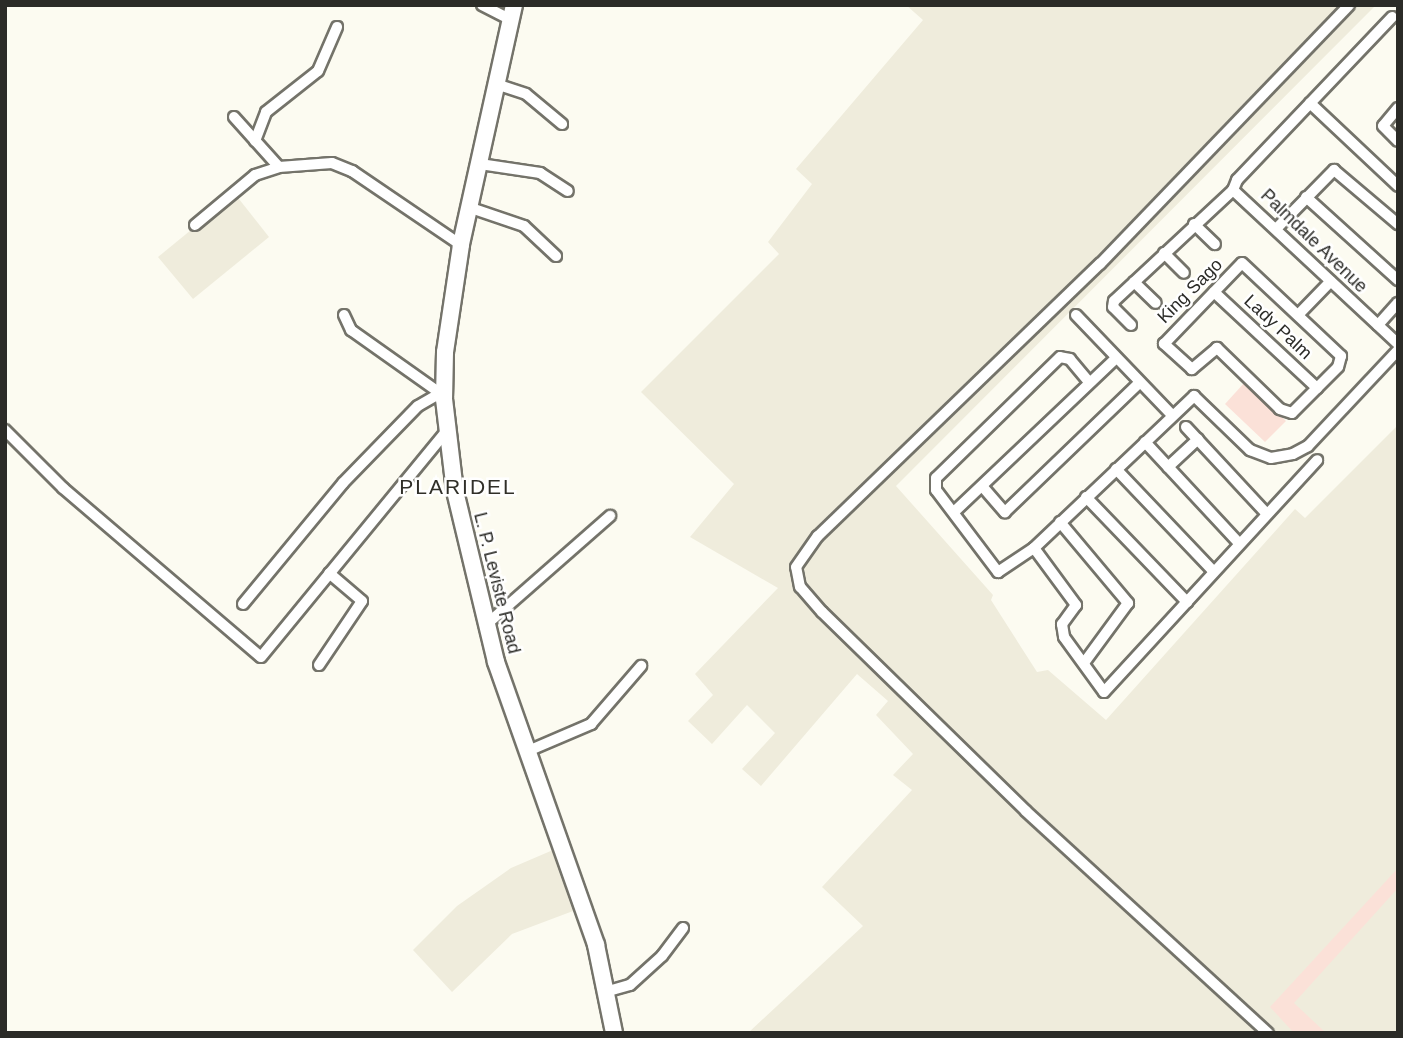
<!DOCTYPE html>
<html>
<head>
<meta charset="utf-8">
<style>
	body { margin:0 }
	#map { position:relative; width:1403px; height:1038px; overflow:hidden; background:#fcfbf1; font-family:Helvetica,sans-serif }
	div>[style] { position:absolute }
	.built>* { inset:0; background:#efecdc }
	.green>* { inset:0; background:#fbe1d8 }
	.roads { filter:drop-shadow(2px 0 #74736a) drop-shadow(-2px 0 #74736a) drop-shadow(0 2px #74736a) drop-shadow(0 -2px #74736a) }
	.minor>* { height:10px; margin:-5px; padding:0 5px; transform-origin:5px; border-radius:5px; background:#fff }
	.secondary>* { height:16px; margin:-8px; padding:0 8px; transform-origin:8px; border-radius:8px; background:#fff }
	span { translate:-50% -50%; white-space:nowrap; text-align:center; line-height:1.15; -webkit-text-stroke:5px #fff; paint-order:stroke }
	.street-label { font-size:18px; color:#2b2b27 }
	.quarter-label { font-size:21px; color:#302f28; letter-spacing:2px }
	.frame { position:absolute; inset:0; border:7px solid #2b2b27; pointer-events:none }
</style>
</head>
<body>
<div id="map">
	<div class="built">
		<i style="clip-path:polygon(906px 5px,1376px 5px,896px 486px,993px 595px,991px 600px,1037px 672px,1048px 670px,1106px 720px,1295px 509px,1305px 518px,1398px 425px,1398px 1033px,748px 1033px,863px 926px,822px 887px,912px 790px,893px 775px,913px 754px,876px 715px,888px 701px,857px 674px,761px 786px,742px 769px,775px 733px,747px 705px,712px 744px,688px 721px,713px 695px,695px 674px,778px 588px,690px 537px,734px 484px,641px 392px,779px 254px,768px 242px,812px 184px,796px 169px,923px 20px)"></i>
		<i style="clip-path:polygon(235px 194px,269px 237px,193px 299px,158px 257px)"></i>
		<i style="clip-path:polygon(560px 847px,581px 908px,512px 934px,452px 992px,413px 950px,457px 906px,511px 868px)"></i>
	</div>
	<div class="green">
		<i style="clip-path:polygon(1245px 382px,1286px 421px,1265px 442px,1225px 404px)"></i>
		<i style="clip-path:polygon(1398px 868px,1398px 888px,1294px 1003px,1326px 1033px,1294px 1033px,1270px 1007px)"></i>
	</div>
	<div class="roads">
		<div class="minor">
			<i style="left:482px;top:5px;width:34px;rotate:27deg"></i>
			<i style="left:499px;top:85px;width:28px;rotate:18deg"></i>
			<i style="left:526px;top:94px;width:47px;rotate:39.8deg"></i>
			<i style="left:1310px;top:103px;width:121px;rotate:43.3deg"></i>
			<i style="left:1398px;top:108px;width:23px;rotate:130deg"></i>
			<i style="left:1383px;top:126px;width:21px;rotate:45deg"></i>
			<i style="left:234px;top:117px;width:67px;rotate:48deg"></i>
			<i style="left:255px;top:141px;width:31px;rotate:-69deg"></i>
			<i style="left:266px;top:112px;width:66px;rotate:-38.3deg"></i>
			<i style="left:318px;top:71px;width:48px;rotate:-66.6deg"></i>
			<i style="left:480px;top:164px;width:61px;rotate:8.5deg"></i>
			<i style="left:540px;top:173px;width:33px;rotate:33deg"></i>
			<i style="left:1233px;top:190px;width:11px;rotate:-68deg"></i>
			<i style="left:1237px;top:180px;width:225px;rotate:-46.4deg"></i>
			<i style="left:1306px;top:197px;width:124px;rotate:42.1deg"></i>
			<i style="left:471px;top:208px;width:56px;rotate:18.8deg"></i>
			<i style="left:524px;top:226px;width:44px;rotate:43.2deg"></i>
			<i style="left:1194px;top:224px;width:29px;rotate:44deg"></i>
			<i style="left:195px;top:225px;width:78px;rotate:-39.8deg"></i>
			<i style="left:255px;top:175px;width:25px;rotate:-18deg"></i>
			<i style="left:279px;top:167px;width:53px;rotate:-4.3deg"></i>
			<i style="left:332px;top:163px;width:22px;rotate:22deg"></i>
			<i style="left:352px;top:171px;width:132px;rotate:34.2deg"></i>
			<i style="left:1276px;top:229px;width:83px;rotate:-45.5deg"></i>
			<i style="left:1334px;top:170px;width:84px;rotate:40.2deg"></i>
			<i style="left:1164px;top:253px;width:28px;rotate:45deg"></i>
			<i style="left:1242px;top:263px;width:136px;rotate:43.2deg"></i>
			<i style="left:1341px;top:356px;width:11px;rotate:105deg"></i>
			<i style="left:1338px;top:367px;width:65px;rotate:135deg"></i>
			<i style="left:1292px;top:413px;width:13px;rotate:-162deg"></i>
			<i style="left:1280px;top:409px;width:88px;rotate:-135.9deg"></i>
			<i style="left:1217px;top:348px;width:33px;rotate:140deg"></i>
			<i style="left:1192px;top:369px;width:38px;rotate:-138deg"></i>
			<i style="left:1164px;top:344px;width:112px;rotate:-46.1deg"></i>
			<i style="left:1134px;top:282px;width:30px;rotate:44deg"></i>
			<i style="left:1214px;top:292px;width:141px;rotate:43deg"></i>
			<i style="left:344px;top:315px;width:17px;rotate:65deg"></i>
			<i style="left:351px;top:330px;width:109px;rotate:35.3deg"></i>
			<i style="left:1076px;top:315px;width:139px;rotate:46.2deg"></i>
			<i style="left:1298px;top:315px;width:47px;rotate:-45.9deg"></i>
			<i style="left:1131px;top:325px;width:25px;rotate:-135deg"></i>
			<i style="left:1113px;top:307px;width:6px;rotate:-81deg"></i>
			<i style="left:1114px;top:301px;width:163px;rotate:-43deg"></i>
			<i style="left:1233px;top:190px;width:226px;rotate:43deg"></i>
			<i style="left:1378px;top:325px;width:30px;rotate:-48deg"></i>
			<i style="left:1089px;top:382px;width:30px;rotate:-130deg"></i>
			<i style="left:1070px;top:359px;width:10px;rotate:-169deg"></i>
			<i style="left:1060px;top:357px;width:173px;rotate:135.7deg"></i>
			<i style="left:936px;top:478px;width:12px;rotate:90deg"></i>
			<i style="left:936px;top:490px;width:103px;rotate:52.9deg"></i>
			<i style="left:998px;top:572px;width:43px;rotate:-33.7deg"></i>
			<i style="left:1034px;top:548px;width:221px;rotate:-43.5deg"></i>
			<i style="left:1194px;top:396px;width:78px;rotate:44deg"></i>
			<i style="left:1250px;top:450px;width:22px;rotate:21deg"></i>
			<i style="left:1271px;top:458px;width:22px;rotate:-10deg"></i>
			<i style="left:1293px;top:454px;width:17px;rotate:-28deg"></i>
			<i style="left:1308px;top:446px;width:132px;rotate:-46.8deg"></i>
			<i style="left:1186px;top:427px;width:117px;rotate:47.1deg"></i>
			<i style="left:5px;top:430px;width:82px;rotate:45deg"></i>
			<i style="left:63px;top:488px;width:260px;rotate:40.5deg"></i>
			<i style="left:261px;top:657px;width:295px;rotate:-50.6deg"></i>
			<i style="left:1145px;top:442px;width:138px;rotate:47.1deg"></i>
			<i style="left:1168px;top:467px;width:41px;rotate:-43deg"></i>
			<i style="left:1116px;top:469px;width:141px;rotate:46.4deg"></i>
			<i style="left:982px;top:486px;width:35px;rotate:49deg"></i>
			<i style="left:1005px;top:512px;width:186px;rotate:-43.9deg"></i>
			<i style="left:1086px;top:497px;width:146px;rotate:46.1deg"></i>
			<i style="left:955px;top:511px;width:222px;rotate:-43.5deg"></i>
			<i style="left:1060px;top:522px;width:106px;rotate:50deg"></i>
			<i style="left:1128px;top:603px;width:74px;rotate:126.3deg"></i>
			<i style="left:1034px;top:548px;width:71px;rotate:53.6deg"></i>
			<i style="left:1076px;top:605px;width:24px;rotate:126deg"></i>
			<i style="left:1062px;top:624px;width:13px;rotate:81deg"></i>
			<i style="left:1064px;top:637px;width:68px;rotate:54deg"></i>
			<i style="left:1104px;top:692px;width:315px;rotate:-47.4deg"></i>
			<i style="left:243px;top:604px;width:157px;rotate:-50.4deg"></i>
			<i style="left:343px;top:483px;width:107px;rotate:-45.8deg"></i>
			<i style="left:418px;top:406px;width:30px;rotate:-30deg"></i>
			<i style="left:487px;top:624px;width:164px;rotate:-41.3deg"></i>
			<i style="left:319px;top:665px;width:77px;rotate:-56.1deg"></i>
			<i style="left:362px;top:601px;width:43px;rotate:-139.7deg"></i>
			<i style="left:528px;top:751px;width:69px;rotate:-23.2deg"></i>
			<i style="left:591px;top:724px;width:77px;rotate:-49.2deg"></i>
			<i style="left:605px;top:992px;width:26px;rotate:-16deg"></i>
			<i style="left:630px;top:985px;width:43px;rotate:-42.2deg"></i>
			<i style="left:662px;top:956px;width:35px;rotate:-53deg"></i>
			<i style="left:1268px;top:1033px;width:328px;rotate:-137.5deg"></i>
			<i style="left:1026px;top:811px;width:285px;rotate:-135.7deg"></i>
			<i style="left:822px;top:612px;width:33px;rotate:-131deg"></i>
			<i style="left:800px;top:587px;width:20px;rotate:-101deg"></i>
			<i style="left:796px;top:567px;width:38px;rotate:-55deg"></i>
			<i style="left:818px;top:536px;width:392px;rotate:-44deg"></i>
			<i style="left:1100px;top:264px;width:359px;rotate:-46.1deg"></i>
		</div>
		<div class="secondary">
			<i style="left:514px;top:5px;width:246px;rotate:102.5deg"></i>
			<i style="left:461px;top:245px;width:108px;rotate:98.5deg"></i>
			<i style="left:445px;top:352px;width:47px;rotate:91.2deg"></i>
			<i style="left:444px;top:399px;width:93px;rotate:83.2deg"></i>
			<i style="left:455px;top:491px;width:176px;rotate:76.5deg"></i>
			<i style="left:496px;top:662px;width:300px;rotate:70.5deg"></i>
			<i style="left:596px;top:945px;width:90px;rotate:78.4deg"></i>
		</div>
	</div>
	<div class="street-label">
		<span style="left:1314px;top:241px;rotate:44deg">Palmdale Avenue</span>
		<span style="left:1190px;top:291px;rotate:-45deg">King Sago</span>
		<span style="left:1278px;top:327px;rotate:43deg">Lady Palm</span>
		<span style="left:497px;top:583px;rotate:76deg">L. P. Leviste Road</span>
	</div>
	<div class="quarter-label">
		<span style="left:458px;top:487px">PLARIDEL</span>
	</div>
	<div class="frame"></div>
</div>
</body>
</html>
